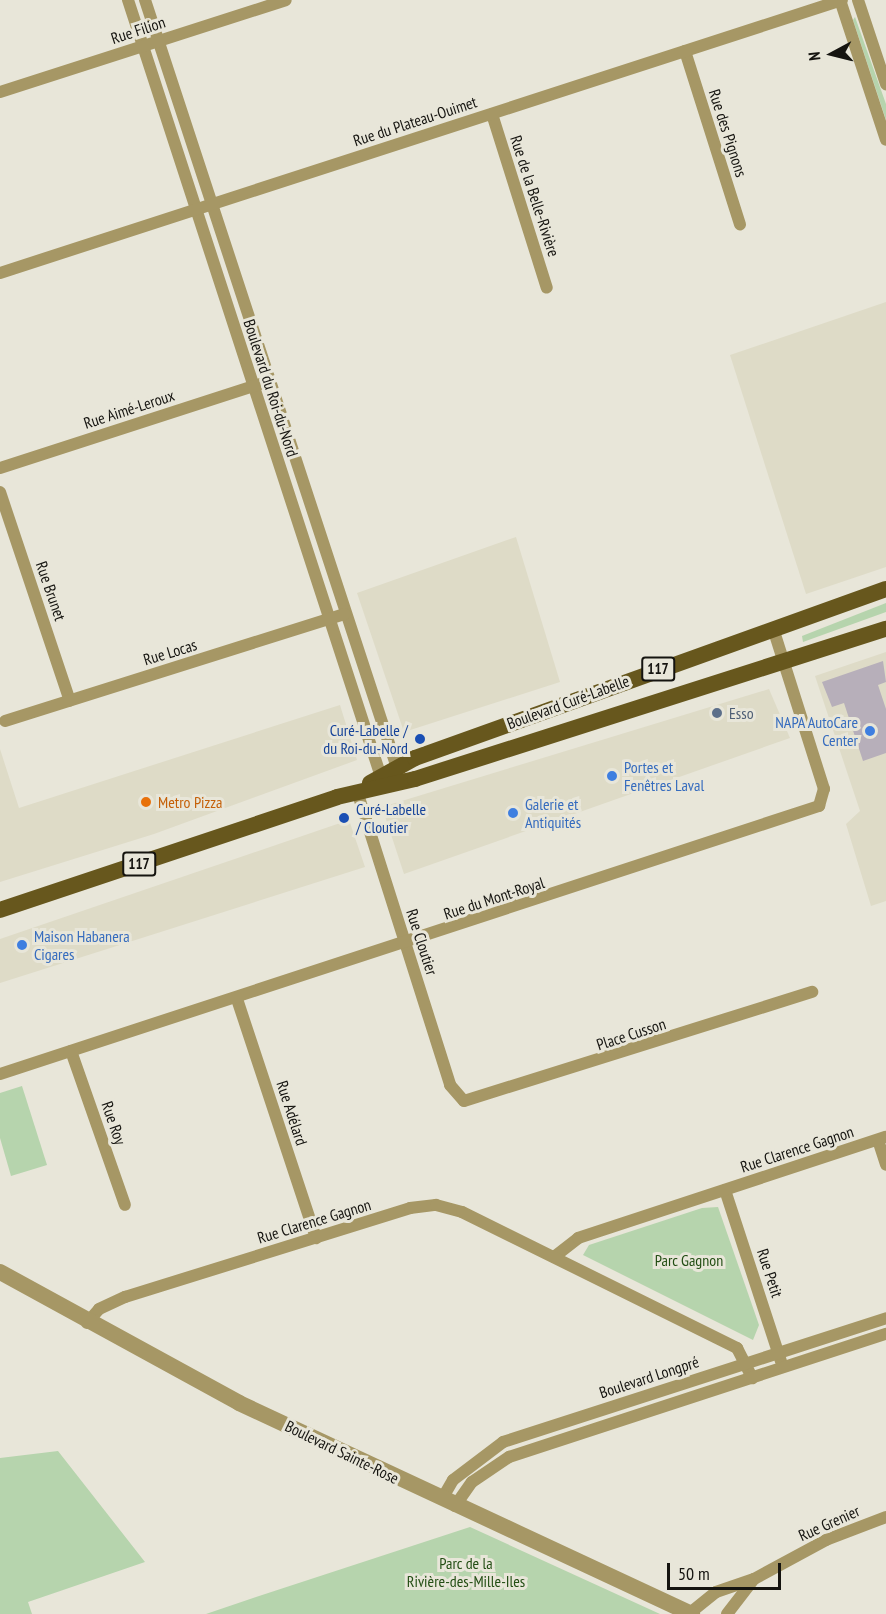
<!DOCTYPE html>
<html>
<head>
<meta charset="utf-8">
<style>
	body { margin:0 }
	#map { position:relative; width:886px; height:1614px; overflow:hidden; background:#e8e6d9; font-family:"PT Sans Narrow",sans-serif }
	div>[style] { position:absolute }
	.built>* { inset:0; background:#dedbc7 }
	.green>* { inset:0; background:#b6d4ad }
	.building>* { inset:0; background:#b7afba }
	.minor>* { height:12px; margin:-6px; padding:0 6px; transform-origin:6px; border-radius:6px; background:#a69765 }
	.tertiary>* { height:16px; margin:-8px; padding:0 8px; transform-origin:8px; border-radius:8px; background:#a69765 }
	.primary>* { height:16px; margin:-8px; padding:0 8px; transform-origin:8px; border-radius:8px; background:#67571d }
	.dots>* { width:16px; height:16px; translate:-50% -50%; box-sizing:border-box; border:3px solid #e8e6d9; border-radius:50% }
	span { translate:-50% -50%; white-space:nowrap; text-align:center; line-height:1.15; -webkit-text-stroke:6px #e8e6d9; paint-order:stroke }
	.shield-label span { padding:2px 4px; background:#e8e6d9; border:2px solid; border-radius:4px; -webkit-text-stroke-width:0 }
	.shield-label { font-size:15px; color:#151410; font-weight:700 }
	.street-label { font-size:16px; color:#151410 }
	.service-label { font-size:16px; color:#4e5e75 }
	.left { translate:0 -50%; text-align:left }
	.shop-label { font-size:16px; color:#366cbe }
	.right { translate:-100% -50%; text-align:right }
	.transit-label { font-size:16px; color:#164399 }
	.food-label { font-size:16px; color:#c56008 }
	.park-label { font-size:16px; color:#234e14 }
	.north { position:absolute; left:802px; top:24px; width:60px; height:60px; -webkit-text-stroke:4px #e8e6d9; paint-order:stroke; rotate:263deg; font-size:16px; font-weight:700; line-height:24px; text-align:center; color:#151410 }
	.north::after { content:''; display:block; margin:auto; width:21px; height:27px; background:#151410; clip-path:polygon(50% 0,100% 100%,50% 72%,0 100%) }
	.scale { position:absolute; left:667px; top:1563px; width:114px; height:27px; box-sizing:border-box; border:3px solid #151410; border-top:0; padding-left:8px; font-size:18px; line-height:21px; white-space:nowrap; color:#151410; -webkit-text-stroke:4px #e8e6d9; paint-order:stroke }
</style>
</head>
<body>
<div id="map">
	<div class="built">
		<i style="clip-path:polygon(886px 302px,886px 567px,806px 594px,730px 355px)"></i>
		<i style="clip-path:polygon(516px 537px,560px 682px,404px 732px,357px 593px)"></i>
		<i style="clip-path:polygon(886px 652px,886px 901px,871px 906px,846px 824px,860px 811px,815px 676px)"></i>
		<i style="clip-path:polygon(769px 689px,790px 738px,404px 874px,382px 807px)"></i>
		<i style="clip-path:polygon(340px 705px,357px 760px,154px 834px,0 882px,0 749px,19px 808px)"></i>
		<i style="clip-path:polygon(349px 820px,365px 867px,0 983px,0 939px)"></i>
	</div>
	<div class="green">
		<i style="clip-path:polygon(855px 17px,886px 104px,886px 120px,853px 20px)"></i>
		<i style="clip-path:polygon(886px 603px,886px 612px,803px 642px,802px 636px)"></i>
		<i style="clip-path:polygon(22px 1086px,47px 1165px,11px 1176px,0 1138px,0 1093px)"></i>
		<i style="clip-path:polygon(718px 1207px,759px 1325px,753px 1340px,583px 1255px,589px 1245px,702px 1208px)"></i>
		<i style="clip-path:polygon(58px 1451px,145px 1562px,28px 1602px,32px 1614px,0 1614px,0 1458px)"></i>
		<i style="clip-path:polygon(470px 1527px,660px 1614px,206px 1614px,256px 1597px)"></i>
	</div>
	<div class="building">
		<i style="clip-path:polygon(883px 661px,886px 682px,878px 685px,886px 709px,886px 753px,863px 761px,844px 703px,832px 707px,822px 682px)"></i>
	</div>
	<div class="minor">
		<i style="left:128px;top:0;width:823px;rotate:71.96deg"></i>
		<i style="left:145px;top:0;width:815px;rotate:71.83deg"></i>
		<i style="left:840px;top:0;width:147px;rotate:71.8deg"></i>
		<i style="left:858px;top:0;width:89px;rotate:71.6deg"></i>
		<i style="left:685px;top:51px;width:182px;rotate:72.4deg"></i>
		<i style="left:0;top:92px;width:300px;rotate:-17.8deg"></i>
		<i style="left:492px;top:114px;width:182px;rotate:72.5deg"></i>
		<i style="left:0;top:273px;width:885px;rotate:-17.96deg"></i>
		<i style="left:0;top:468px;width:273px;rotate:-17.9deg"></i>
		<i style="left:0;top:492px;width:220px;rotate:71.5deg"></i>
		<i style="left:5px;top:721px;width:356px;rotate:-17.5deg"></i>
		<i style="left:357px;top:791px;width:308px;rotate:72.4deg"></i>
		<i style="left:450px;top:1085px;width:21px;rotate:49deg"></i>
		<i style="left:464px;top:1101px;width:365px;rotate:-17.4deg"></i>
		<i style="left:237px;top:999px;width:252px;rotate:71.7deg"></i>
		<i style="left:71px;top:1051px;width:163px;rotate:70.7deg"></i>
		<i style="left:0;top:1074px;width:862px;rotate:-18.12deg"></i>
		<i style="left:819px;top:806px;width:18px;rotate:-74deg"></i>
		<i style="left:824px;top:789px;width:169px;rotate:-107.6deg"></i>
		<i style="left:878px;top:1140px;width:26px;rotate:72deg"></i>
		<i style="left:725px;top:1190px;width:180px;rotate:71.9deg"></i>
		<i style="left:554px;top:1257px;width:31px;rotate:-38deg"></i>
		<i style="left:578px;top:1238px;width:324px;rotate:-18.2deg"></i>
		<i style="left:87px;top:1323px;width:18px;rotate:-49deg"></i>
		<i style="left:99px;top:1309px;width:29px;rotate:-25deg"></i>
		<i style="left:125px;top:1297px;width:299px;rotate:-17.3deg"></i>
		<i style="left:410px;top:1208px;width:26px;rotate:-7deg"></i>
		<i style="left:436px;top:1205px;width:27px;rotate:15deg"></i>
		<i style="left:462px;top:1212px;width:307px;rotate:26.3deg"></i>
		<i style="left:737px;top:1348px;width:34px;rotate:63deg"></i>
		<i style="left:442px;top:1499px;width:22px;rotate:-60deg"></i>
		<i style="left:453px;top:1480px;width:63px;rotate:-37.2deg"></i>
		<i style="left:503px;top:1442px;width:403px;rotate:-17.9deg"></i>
		<i style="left:455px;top:1506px;width:29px;rotate:-55deg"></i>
		<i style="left:472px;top:1482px;width:45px;rotate:-34deg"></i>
		<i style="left:509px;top:1457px;width:397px;rotate:-18.1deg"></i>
		<i style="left:690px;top:1613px;width:33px;rotate:-39deg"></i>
		<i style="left:716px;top:1592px;width:40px;rotate:-18.9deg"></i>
		<i style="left:754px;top:1579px;width:82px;rotate:-28.4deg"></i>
		<i style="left:826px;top:1540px;width:64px;rotate:-21deg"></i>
		<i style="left:727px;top:1614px;width:44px;rotate:-52.4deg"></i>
	</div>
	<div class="tertiary">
		<i style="left:0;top:1272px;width:273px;rotate:28.7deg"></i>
		<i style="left:239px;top:1403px;width:500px;rotate:25deg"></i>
	</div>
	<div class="primary">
		<i style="left:370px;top:783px;width:51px;rotate:-29.1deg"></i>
		<i style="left:415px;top:758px;width:500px;rotate:-19.74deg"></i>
		<i style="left:0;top:910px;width:355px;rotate:-18.5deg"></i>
		<i style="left:337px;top:797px;width:80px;rotate:-13deg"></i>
		<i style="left:415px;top:779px;width:494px;rotate:-17.7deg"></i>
	</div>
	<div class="dots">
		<i style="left:717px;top:713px;background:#5c6f8a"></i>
		<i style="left:870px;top:731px;background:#3f7fe0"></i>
		<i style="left:420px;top:739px;background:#1a4fb4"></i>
		<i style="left:612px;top:776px;background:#3f7fe0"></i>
		<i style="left:146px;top:802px;background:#e8710a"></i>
		<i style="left:513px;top:813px;background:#3f7fe0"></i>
		<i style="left:344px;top:818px;background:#1a4fb4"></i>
		<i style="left:22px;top:945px;background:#3f7fe0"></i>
	</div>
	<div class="shield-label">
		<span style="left:658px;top:669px">117</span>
		<span style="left:139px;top:864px">117</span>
	</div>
	<div class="street-label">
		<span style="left:138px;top:30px;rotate:-18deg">Rue Filion</span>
		<span style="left:415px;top:121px;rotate:-18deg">Rue du Plateau-Ouimet</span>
		<span style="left:728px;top:133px;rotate:72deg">Rue des Pignons</span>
		<span style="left:535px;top:196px;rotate:72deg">Rue de la Belle-Rivière</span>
		<span style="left:271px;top:388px;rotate:72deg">Boulevard du Roi-du-Nord</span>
		<span style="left:129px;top:409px;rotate:-18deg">Rue Aimé-Leroux</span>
		<span style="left:51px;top:591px;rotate:71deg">Rue Brunet</span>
		<span style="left:170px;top:652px;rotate:-17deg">Rue Locas</span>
		<span style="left:568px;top:702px;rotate:-20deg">Boulevard Curé-Labelle</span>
		<span style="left:494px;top:898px;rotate:-18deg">Rue du Mont-Royal</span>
		<span style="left:422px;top:942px;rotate:72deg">Rue Cloutier</span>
		<span style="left:631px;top:1034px;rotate:-18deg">Place Cusson</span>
		<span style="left:292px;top:1113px;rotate:72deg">Rue Adélard</span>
		<span style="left:114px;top:1123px;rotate:71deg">Rue Roy</span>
		<span style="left:797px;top:1149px;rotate:-18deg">Rue Clarence Gagnon</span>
		<span style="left:314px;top:1221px;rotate:-17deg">Rue Clarence Gagnon</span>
		<span style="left:770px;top:1273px;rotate:72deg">Rue Petit</span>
		<span style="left:649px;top:1377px;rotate:-18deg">Boulevard Longpré</span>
		<span style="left:342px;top:1452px;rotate:26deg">Boulevard Sainte-Rose</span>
		<span style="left:829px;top:1523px;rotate:-24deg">Rue Grenier</span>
	</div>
	<div class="service-label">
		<span class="left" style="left:729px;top:713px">Esso</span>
	</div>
	<div class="shop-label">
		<span class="right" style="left:858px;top:731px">NAPA AutoCare<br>Center</span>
		<span class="left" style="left:624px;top:776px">Portes et<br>Fenêtres Laval</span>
		<span class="left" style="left:525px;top:813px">Galerie et<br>Antiquités</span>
		<span class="left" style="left:34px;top:945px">Maison Habanera<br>Cigares</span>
	</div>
	<div class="transit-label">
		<span class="right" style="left:408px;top:739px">Curé-Labelle /<br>du Roi-du-Nord</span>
		<span class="left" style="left:356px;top:818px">Curé-Labelle<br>/ Cloutier</span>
	</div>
	<div class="food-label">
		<span class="left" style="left:158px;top:802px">Metro Pizza</span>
	</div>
	<div class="park-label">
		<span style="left:689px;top:1260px">Parc Gagnon</span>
		<span style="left:466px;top:1572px">Parc de la<br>Rivière-des-Mille-Iles</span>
	</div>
	<div class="north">N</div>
	<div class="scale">50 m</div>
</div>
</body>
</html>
